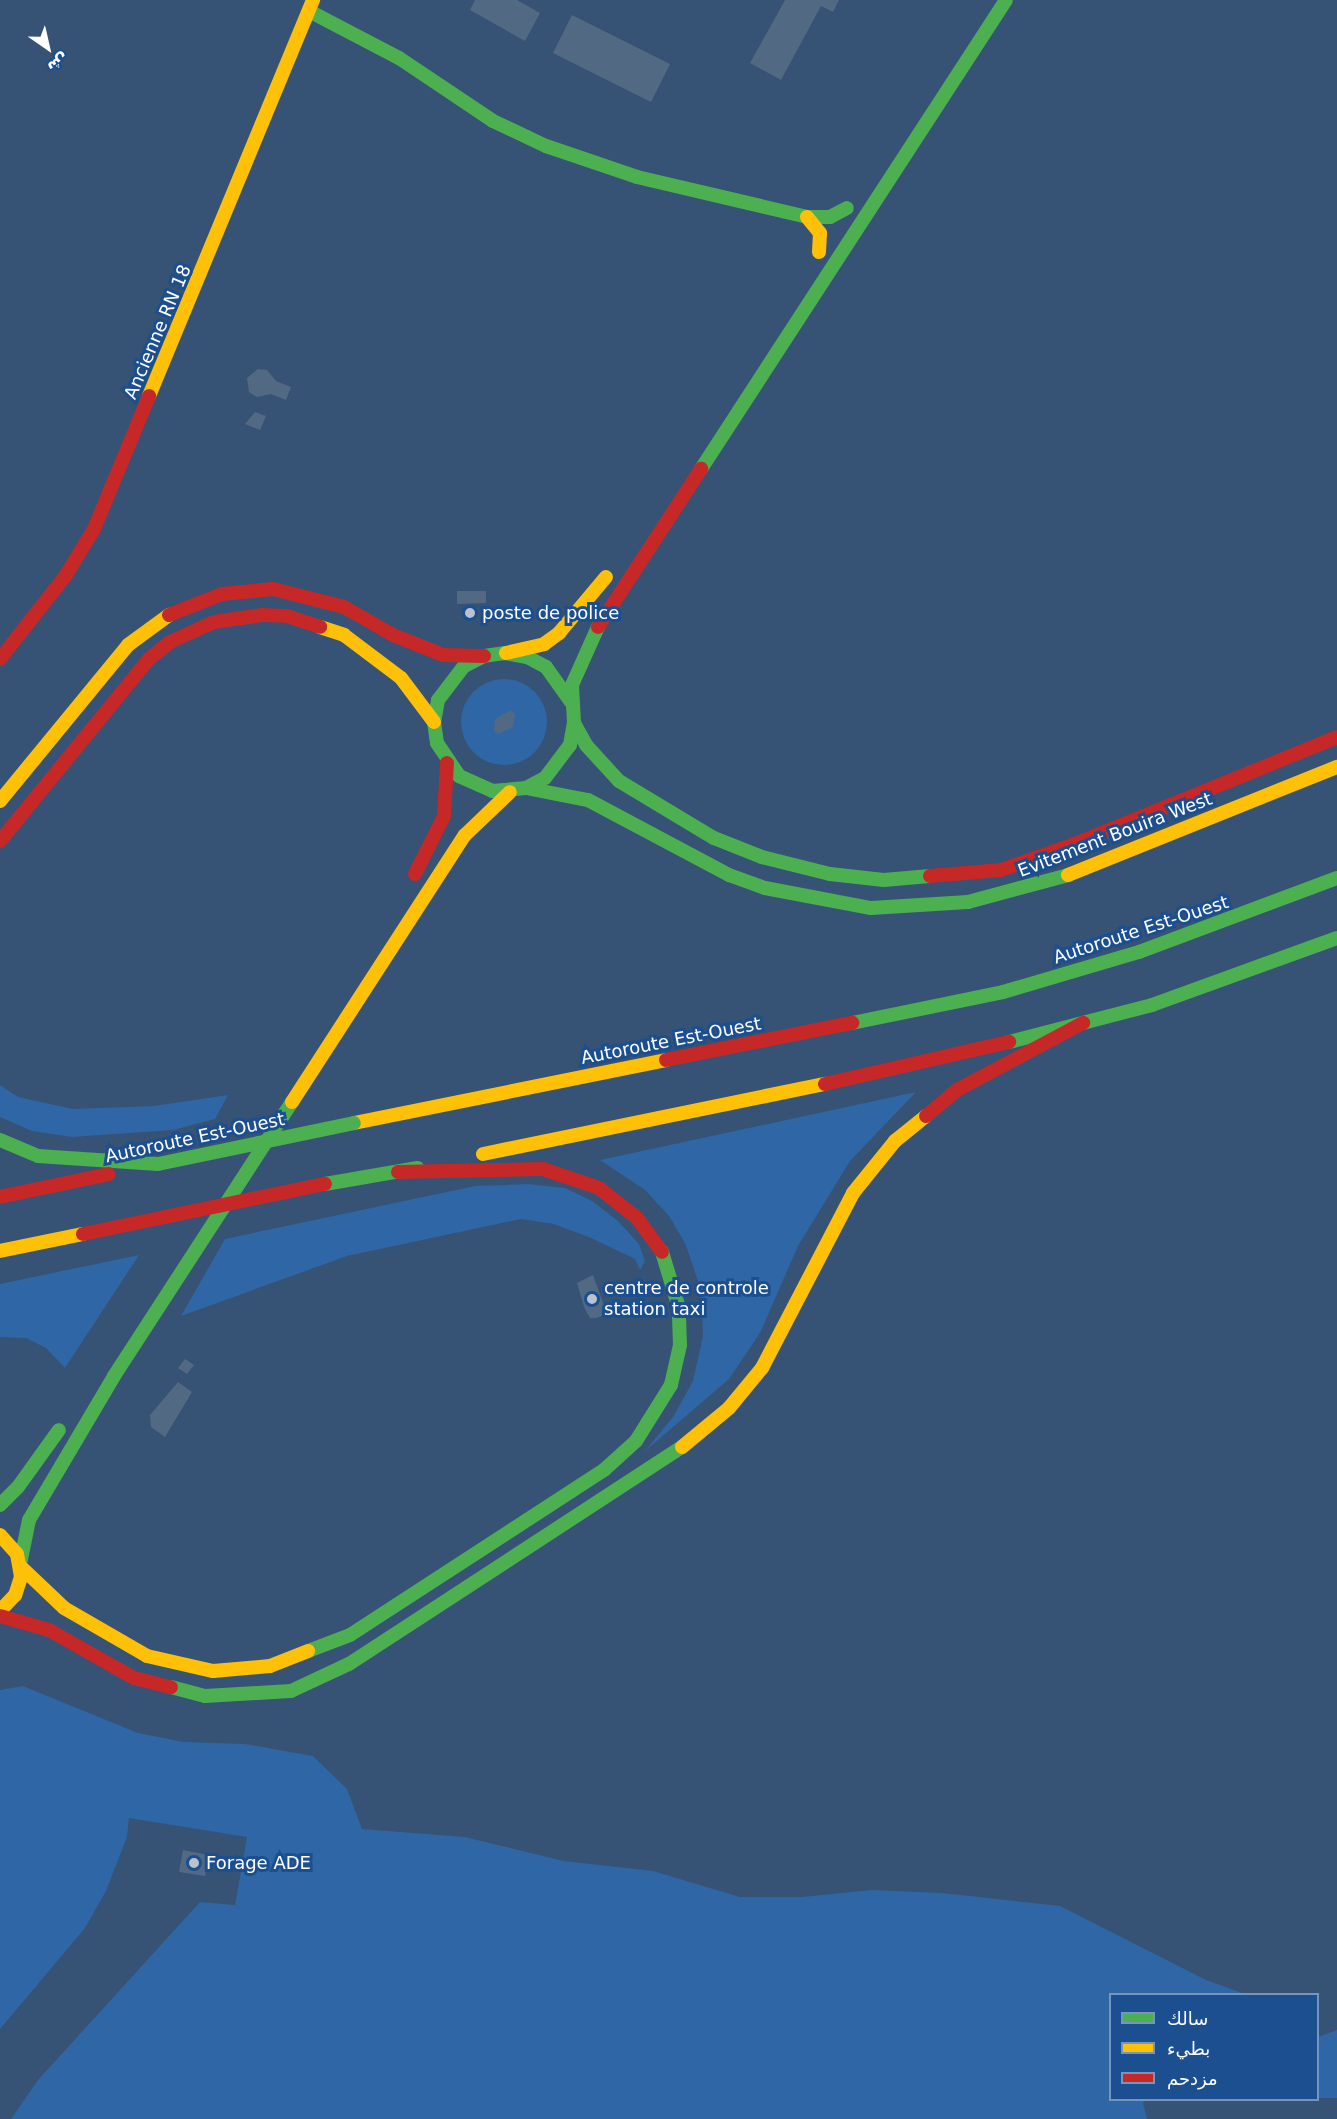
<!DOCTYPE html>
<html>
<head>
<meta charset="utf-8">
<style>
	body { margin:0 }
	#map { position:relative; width:1337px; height:2119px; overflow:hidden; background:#365274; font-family:"DejaVu Sans",Cairo,sans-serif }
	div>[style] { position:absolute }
	.green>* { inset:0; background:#2f66a5 }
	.round { border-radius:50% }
	.building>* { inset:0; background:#526984 }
	.fast>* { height:14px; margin:-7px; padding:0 7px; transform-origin:7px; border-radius:7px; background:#4caf50 }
	.slow>* { height:14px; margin:-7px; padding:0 7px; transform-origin:7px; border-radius:7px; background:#ffc107 }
	.jam>* { height:14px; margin:-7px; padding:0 7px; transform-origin:7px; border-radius:7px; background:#c62828 }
	.fast-bridge>* { height:14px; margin:-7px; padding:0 7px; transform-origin:7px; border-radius:7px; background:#4caf50 }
	.jam-bridge>* { height:14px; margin:-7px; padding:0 7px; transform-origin:7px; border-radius:7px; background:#c62828 }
	.dots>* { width:16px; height:16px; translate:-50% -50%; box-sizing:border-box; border:3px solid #1b4f8f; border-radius:50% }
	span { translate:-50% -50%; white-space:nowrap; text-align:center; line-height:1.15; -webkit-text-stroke:6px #1b4f8f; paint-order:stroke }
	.street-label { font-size:18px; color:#fff }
	.poi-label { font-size:18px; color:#fff }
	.left { translate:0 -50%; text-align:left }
	.legend { position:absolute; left:1109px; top:1993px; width:210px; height:108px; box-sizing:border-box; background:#1b4f8f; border:2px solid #7695bc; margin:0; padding:8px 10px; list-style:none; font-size:18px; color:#fff }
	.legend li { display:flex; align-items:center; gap:12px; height:30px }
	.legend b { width:30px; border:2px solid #7695bc }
	.north { position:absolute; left:18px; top:18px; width:60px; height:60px; -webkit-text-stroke:4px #1b4f8f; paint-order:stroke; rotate:146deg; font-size:16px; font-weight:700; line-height:24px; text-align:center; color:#fff }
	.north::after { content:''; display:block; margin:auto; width:21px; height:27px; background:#fff; clip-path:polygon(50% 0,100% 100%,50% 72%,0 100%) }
</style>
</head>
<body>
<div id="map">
	<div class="green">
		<i class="round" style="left:461px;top:679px;width:86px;height:86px"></i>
		<i style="clip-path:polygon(0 1085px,18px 1097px,73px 1109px,154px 1106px,228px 1095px,215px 1119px,173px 1130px,72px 1137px,32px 1131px,0 1117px)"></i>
		<i style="clip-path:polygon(916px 1092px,850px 1161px,798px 1246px,760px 1333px,729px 1379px,645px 1451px,673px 1417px,693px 1381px,703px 1336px,701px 1290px,685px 1243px,669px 1216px,645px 1190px,600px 1160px)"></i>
		<i style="clip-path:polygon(527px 1184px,565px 1188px,592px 1201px,618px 1221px,639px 1244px,645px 1261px,640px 1270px,635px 1259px,591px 1238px,554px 1224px,521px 1219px,347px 1256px,181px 1316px,225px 1239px,475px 1186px)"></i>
		<i style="clip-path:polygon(139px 1255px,65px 1368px,46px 1348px,26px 1338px,0 1337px,0 1284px)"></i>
		<i style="clip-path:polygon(23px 1686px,138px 1733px,184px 1742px,245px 1744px,313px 1756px,347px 1789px,362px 1829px,465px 1837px,564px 1861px,653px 1871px,740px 1897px,802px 1897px,872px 1890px,942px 1893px,1060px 1906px,1206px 1980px,1245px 1994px,1110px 1994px,1110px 2100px,1146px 2100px,1143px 2103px,1147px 2119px,11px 2119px,38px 2080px,200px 1902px,235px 1905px,247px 1837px,129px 1818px,127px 1837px,106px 1891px,85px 1928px,0 2029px,0 1690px)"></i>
		<i style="clip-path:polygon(1337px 2030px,1337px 2098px,1318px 2098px,1318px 2037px)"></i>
	</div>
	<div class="building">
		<i style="clip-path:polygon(475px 0,517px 0,540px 13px,525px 41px,470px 10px)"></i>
		<i style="clip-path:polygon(785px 0,839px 0,833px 12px,821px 6px,781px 80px,750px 63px)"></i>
		<i style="clip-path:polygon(572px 15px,670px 64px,651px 102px,553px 53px)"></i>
		<i style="clip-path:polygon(258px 369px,267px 370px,276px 381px,291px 387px,286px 400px,271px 394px,257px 397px,249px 392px,247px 378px)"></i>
		<i style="clip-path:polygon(255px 412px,266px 416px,260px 430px,245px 424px)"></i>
		<i style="clip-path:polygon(457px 591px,486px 591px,486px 603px,457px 604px)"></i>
		<i style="clip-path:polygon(511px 710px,515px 714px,513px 727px,498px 734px,494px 731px,495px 719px)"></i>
		<i style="clip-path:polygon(593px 1275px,607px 1314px,596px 1318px,590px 1318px,584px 1307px,577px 1283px)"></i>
		<i style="clip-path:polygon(185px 1359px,194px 1365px,187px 1374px,178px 1368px)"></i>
		<i style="clip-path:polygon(178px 1382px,192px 1392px,165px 1437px,151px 1427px,150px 1415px)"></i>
		<i style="clip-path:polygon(183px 1850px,209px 1855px,205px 1876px,179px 1872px)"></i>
	</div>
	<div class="fast">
		<i style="left:309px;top:11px;width:102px;rotate:27.6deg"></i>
		<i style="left:399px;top:58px;width:113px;rotate:33.8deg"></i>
		<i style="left:493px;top:121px;width:59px;rotate:25.3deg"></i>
		<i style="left:546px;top:146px;width:96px;rotate:18.8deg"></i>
		<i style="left:637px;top:177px;width:175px;rotate:13.2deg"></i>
		<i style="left:807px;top:217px;width:23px"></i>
		<i style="left:830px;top:217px;width:19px;rotate:-28deg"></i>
		<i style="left:701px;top:469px;width:559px;rotate:-56.96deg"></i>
		<i style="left:571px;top:702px;width:43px;rotate:-125.5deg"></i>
		<i style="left:546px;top:667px;width:21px;rotate:-152deg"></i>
		<i style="left:527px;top:657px;width:22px;rotate:-170deg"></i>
		<i style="left:505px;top:653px;width:21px;rotate:172deg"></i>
		<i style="left:484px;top:656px;width:22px;rotate:153deg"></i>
		<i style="left:464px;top:666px;width:43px;rotate:127.4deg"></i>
		<i style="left:438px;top:700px;width:22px;rotate:100deg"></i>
		<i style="left:434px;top:722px;width:21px;rotate:82deg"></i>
		<i style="left:437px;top:743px;width:40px;rotate:56deg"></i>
		<i style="left:459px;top:776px;width:36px;rotate:24deg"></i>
		<i style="left:492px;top:791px;width:34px;rotate:-5deg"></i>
		<i style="left:526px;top:788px;width:21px;rotate:-28deg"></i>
		<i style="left:545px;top:778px;width:41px;rotate:-52.9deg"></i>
		<i style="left:570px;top:745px;width:22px;rotate:-80deg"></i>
		<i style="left:574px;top:723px;width:38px;rotate:-93deg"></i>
		<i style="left:572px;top:685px;width:64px;rotate:-65.9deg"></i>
		<i style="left:574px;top:723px;width:25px;rotate:61deg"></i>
		<i style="left:586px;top:745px;width:49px;rotate:47.5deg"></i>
		<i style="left:619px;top:781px;width:111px;rotate:31deg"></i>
		<i style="left:714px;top:838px;width:52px;rotate:21.6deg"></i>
		<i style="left:762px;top:857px;width:70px;rotate:14deg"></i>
		<i style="left:830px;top:874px;width:54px;rotate:6.3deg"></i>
		<i style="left:884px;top:880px;width:46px;rotate:-5deg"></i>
		<i style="left:526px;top:788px;width:63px;rotate:11deg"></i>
		<i style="left:588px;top:800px;width:160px;rotate:28deg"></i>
		<i style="left:729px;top:875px;width:38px;rotate:20deg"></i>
		<i style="left:765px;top:888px;width:108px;rotate:10.7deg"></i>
		<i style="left:871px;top:908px;width:97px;rotate:-3.5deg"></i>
		<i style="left:968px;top:902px;width:104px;rotate:-15.1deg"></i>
		<i style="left:852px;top:1023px;width:154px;rotate:-11.6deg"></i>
		<i style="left:1003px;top:992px;width:142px;rotate:-16.4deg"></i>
		<i style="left:1139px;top:952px;width:211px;rotate:-20.5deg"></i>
		<i style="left:1009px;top:1042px;width:148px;rotate:-14.5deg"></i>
		<i style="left:1152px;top:1005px;width:197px;rotate:-19.9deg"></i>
		<i style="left:0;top:1140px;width:41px;rotate:22.8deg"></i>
		<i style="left:38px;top:1156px;width:120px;rotate:3.8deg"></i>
		<i style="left:325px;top:1184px;width:94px;rotate:-9.8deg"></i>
		<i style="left:0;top:1505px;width:25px;rotate:-45deg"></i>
		<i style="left:18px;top:1487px;width:70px;rotate:-54.3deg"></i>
		<i style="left:20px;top:1564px;width:45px;rotate:-78.4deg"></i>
		<i style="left:29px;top:1520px;width:167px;rotate:-59.4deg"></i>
		<i style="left:114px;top:1376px;width:327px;rotate:-57deg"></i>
		<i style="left:308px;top:1651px;width:45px;rotate:-20.9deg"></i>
		<i style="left:350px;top:1635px;width:303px;rotate:-33deg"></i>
		<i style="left:604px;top:1470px;width:43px;rotate:-42.2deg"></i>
		<i style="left:636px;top:1441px;width:66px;rotate:-58deg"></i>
		<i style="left:671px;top:1385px;width:41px;rotate:-77.3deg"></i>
		<i style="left:680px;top:1345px;width:37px;rotate:-92deg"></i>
		<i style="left:679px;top:1308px;width:59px;rotate:-106.9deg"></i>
		<i style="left:171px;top:1687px;width:35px;rotate:15deg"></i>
		<i style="left:205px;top:1696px;width:86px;rotate:-3.3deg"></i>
		<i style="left:291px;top:1691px;width:64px;rotate:-25deg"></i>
		<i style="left:349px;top:1664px;width:397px;rotate:-33.1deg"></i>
	</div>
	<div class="slow">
		<i style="left:807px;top:217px;width:21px;rotate:51deg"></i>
		<i style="left:820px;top:233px;width:19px;rotate:93deg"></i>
		<i style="left:149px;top:396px;width:429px;rotate:-67.5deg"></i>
		<i style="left:320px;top:627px;width:25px;rotate:18deg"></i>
		<i style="left:344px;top:635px;width:71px;rotate:37deg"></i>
		<i style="left:401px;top:678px;width:55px;rotate:53.1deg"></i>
		<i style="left:506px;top:653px;width:39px;rotate:-13deg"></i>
		<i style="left:544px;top:644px;width:19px;rotate:-36deg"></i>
		<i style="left:559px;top:633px;width:73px;rotate:-50deg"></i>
		<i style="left:0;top:801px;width:202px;rotate:-50.6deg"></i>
		<i style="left:128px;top:645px;width:51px;rotate:-36.2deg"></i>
		<i style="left:1068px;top:875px;width:290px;rotate:-21.9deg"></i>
		<i style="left:292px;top:1102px;width:318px;rotate:-57.1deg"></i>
		<i style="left:465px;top:835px;width:62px;rotate:-43.7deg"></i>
		<i style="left:354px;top:1123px;width:318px;rotate:-11.4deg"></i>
		<i style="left:483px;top:1154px;width:349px;rotate:-11.6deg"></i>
		<i style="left:0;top:1251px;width:85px;rotate:-11.6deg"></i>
		<i style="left:682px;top:1447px;width:61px;rotate:-39.7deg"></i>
		<i style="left:729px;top:1408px;width:52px;rotate:-50.5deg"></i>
		<i style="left:762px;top:1368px;width:197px;rotate:-62.5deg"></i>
		<i style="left:853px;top:1193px;width:67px;rotate:-51.1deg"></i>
		<i style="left:895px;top:1141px;width:40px;rotate:-39deg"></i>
		<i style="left:0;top:1535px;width:25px;rotate:48deg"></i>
		<i style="left:17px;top:1554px;width:23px;rotate:80deg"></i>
		<i style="left:21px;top:1577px;width:19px;rotate:108deg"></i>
		<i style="left:15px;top:1595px;width:22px;rotate:133deg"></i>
		<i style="left:21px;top:1567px;width:59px;rotate:43.6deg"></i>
		<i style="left:64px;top:1608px;width:96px;rotate:30deg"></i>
		<i style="left:147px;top:1656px;width:68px;rotate:12.8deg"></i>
		<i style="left:213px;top:1671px;width:57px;rotate:-5deg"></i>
		<i style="left:270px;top:1666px;width:41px;rotate:-21.5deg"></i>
	</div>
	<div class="jam">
		<i style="left:169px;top:615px;width:57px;rotate:-21.6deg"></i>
		<i style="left:222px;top:594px;width:51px;rotate:-5.6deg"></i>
		<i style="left:273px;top:589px;width:73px;rotate:14.2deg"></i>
		<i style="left:344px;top:607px;width:56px;rotate:29.7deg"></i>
		<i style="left:393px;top:635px;width:54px;rotate:21.8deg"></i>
		<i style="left:443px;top:655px;width:41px;rotate:1.4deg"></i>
		<i style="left:598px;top:627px;width:189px;rotate:-56.9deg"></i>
		<i style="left:0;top:659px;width:107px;rotate:-51.8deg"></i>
		<i style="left:66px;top:575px;width:54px;rotate:-58.7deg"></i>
		<i style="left:94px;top:529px;width:144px;rotate:-67.5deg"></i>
		<i style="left:0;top:841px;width:235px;rotate:-50.7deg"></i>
		<i style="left:149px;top:659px;width:27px;rotate:-39deg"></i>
		<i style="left:170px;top:642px;width:48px;rotate:-24.4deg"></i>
		<i style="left:214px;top:622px;width:49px;rotate:-8.3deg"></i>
		<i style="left:262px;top:615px;width:25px;rotate:2deg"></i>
		<i style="left:287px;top:616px;width:35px;rotate:18deg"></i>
		<i style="left:415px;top:874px;width:65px;rotate:-63.4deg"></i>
		<i style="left:444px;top:816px;width:53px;rotate:-86.8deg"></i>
		<i style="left:930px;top:876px;width:71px;rotate:-4.8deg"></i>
		<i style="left:1001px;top:870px;width:78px;rotate:-19.4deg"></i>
		<i style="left:1075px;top:844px;width:283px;rotate:-22.2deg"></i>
		<i style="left:666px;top:1060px;width:190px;rotate:-11.3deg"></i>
		<i style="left:825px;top:1084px;width:189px;rotate:-12.9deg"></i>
		<i style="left:926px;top:1116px;width:40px;rotate:-40deg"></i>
		<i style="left:957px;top:1090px;width:143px;rotate:-28deg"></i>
		<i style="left:398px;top:1172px;width:145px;rotate:-1.2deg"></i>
		<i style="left:543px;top:1169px;width:59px;rotate:18.7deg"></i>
		<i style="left:599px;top:1188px;width:48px;rotate:38.3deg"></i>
		<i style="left:637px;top:1218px;width:42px;rotate:53.7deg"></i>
		<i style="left:0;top:1197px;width:111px;rotate:-11.9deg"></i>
		<i style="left:0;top:1616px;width:51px;rotate:15.9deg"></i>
		<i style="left:49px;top:1630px;width:98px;rotate:29.5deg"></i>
		<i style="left:134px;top:1678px;width:38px;rotate:14deg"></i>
	</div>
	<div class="fast-bridge">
		<i style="left:158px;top:1164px;width:200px;rotate:-11.8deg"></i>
	</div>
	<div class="jam-bridge">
		<i style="left:83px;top:1234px;width:247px;rotate:-11.7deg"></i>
	</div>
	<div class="dots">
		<i style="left:470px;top:613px;background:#b9c2ce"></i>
		<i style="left:592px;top:1299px;background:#b9c2ce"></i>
		<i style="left:194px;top:1863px;background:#b9c2ce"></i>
	</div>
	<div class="street-label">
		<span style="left:158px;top:332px;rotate:-67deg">Ancienne RN 18</span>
		<span style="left:1115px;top:835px;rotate:-21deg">Evitement Bouira West</span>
		<span style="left:1141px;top:930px;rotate:-18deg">Autoroute Est-Ouest</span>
		<span style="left:671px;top:1041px;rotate:-11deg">Autoroute Est-Ouest</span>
		<span style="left:195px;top:1138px;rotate:-12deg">Autoroute Est-Ouest</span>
	</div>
	<div class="poi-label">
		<span class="left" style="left:482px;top:613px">poste de police</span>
		<span class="left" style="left:604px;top:1299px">centre de controle<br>station taxi</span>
		<span class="left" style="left:206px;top:1863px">Forage ADE</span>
	</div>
	<ul class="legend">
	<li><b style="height:8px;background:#4caf50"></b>سالك</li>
	<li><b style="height:8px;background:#ffc107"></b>بطيء</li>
	<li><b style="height:8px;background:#c62828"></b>مزدحم</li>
	</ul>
	<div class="north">ش</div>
</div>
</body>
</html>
